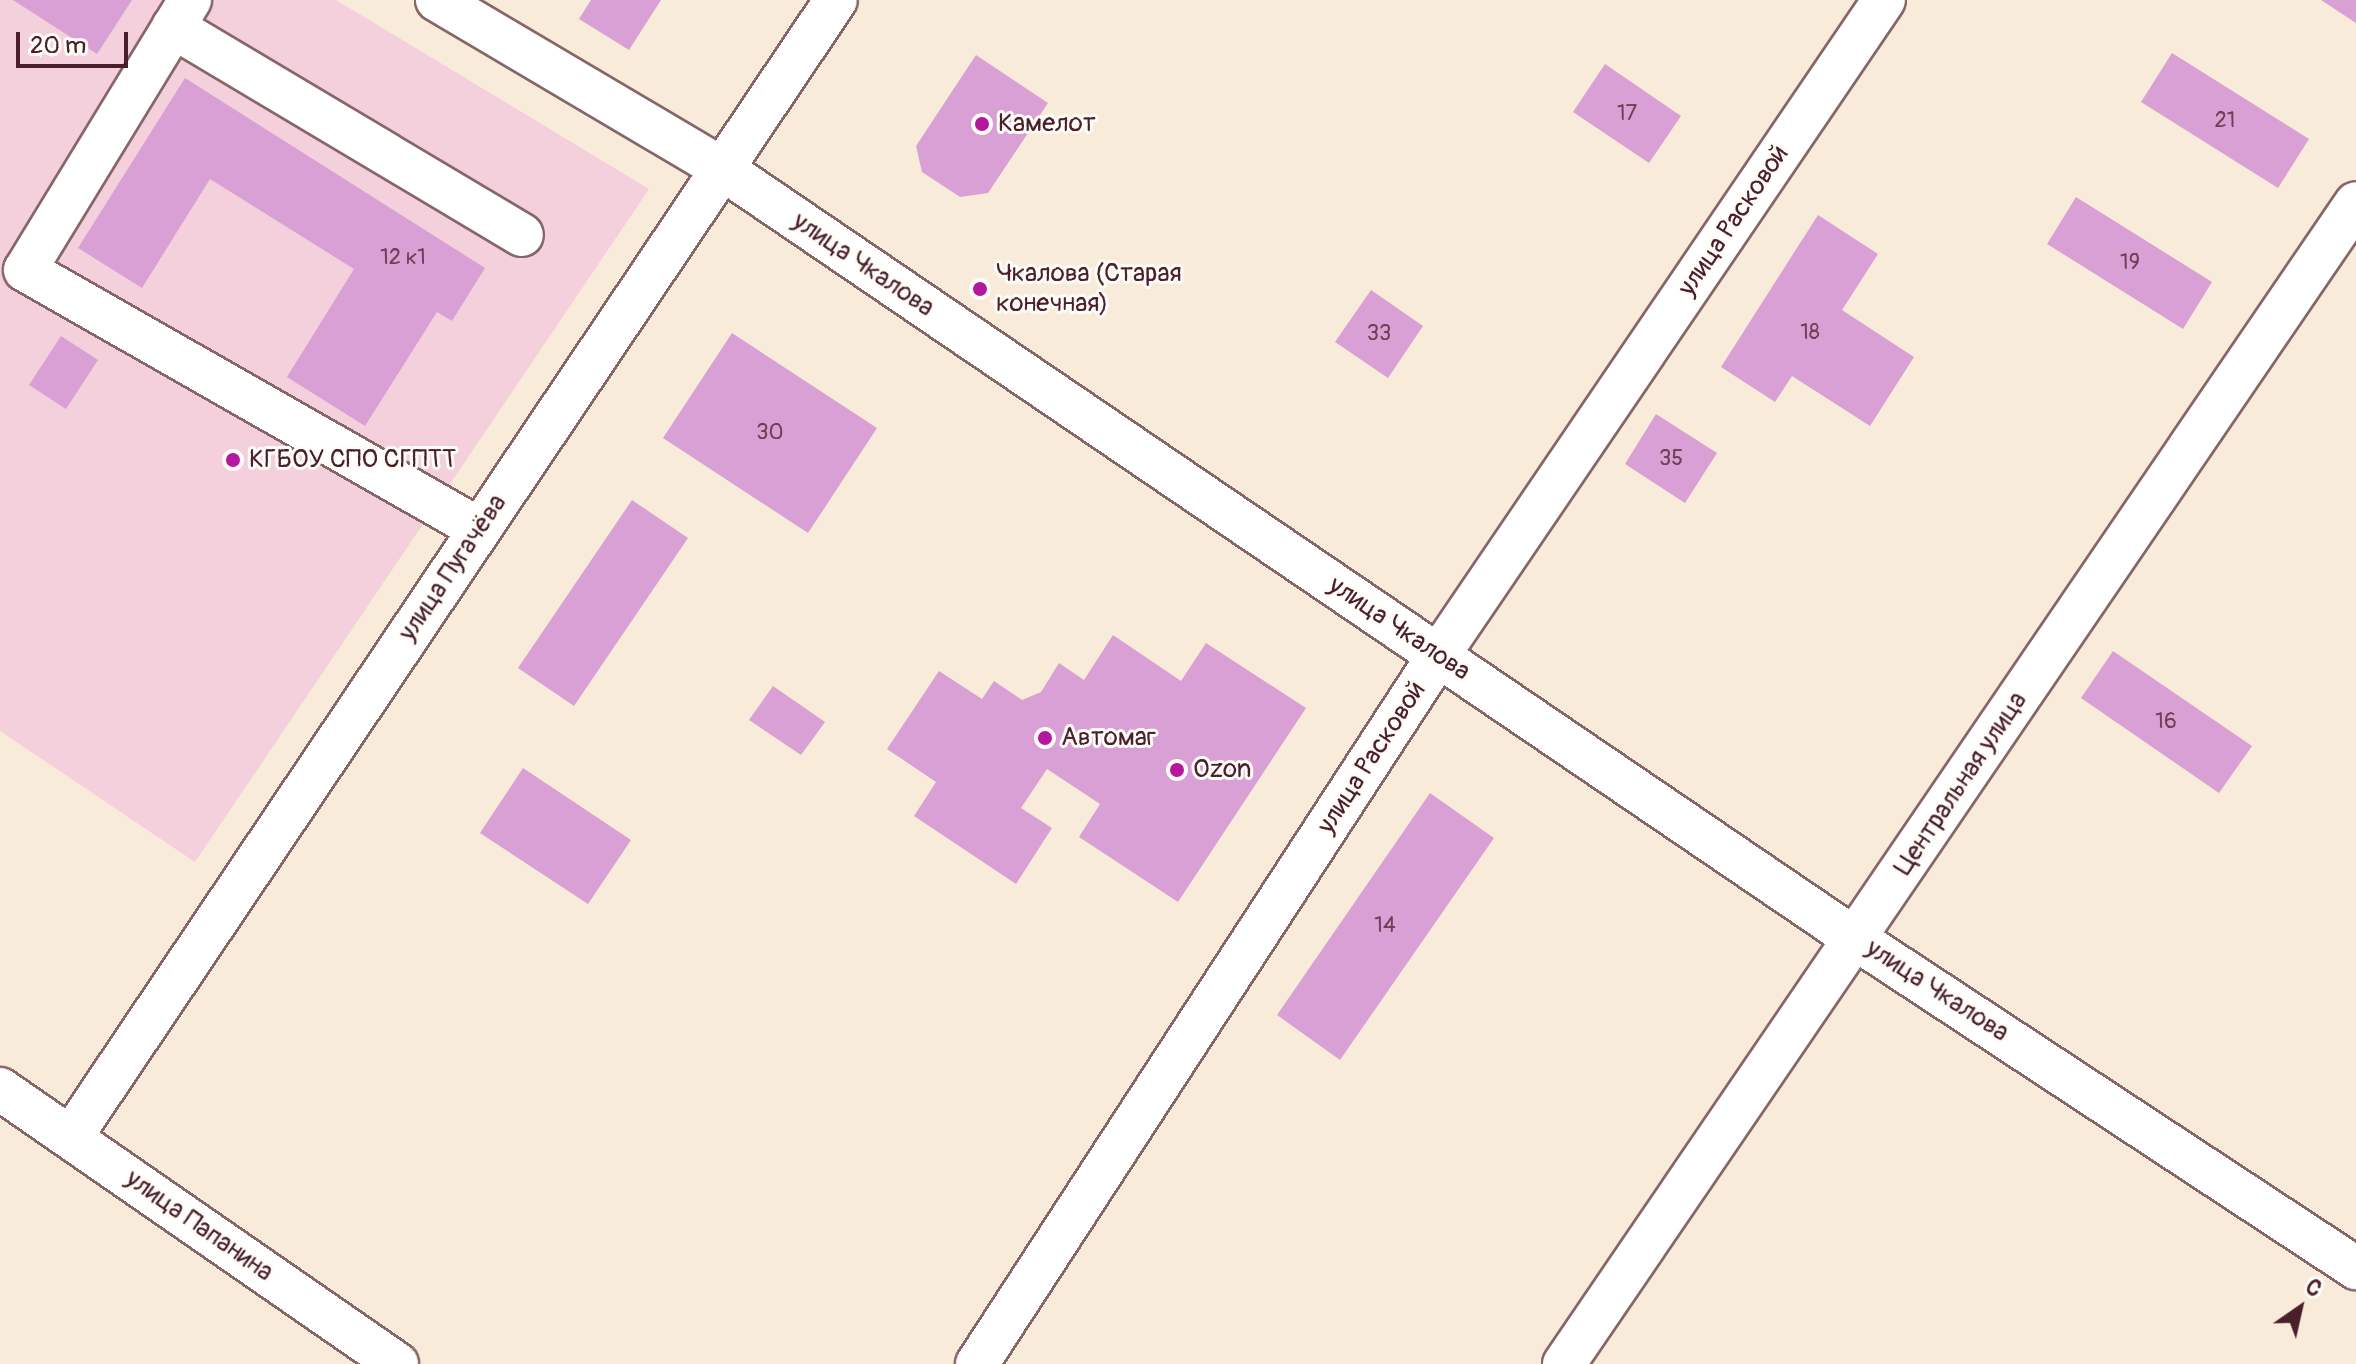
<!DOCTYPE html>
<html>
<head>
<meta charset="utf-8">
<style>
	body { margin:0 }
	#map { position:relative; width:2356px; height:1364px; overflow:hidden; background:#f9ebda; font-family:Pangolin,sans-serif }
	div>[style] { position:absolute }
	.built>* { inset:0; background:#f4cfdc }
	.building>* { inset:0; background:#d8a0d4 }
	.roads { filter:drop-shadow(2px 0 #876668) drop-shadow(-2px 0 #876668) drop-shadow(0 2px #876668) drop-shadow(0 -2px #876668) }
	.minor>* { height:42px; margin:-21px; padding:0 21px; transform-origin:21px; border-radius:21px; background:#fff }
	.dots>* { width:22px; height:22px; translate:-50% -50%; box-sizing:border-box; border:4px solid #fdfcf7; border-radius:50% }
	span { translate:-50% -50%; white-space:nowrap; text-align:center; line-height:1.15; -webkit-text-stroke:6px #fdfcf7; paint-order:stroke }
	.number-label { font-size:22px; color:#6e3f55 }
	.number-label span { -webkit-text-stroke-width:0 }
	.poi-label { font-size:26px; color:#4a1f2b }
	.left { translate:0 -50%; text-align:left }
	.street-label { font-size:26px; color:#4a1f2b }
	.north { position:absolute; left:2260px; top:1268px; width:80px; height:80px; -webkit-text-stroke:6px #fdfcf7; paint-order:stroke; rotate:34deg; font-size:22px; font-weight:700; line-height:32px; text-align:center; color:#4a1f2b }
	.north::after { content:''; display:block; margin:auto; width:28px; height:36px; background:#4a1f2b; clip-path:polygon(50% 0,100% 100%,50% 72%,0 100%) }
	.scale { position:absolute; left:16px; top:32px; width:112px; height:36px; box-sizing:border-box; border:4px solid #4a1f2b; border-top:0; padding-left:10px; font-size:24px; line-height:28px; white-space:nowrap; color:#4a1f2b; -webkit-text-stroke:6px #fdfcf7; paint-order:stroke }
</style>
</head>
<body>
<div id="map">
	<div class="built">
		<i style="clip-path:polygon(0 0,336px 0,649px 189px,195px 862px,0 731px)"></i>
	</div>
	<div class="building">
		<i style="clip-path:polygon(13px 0,132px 0,97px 54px)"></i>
		<i style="clip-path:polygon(591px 0,661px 0,629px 50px,579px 19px)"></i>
		<i style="clip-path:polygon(2321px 0,2356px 0,2356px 23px)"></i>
		<i style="clip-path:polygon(2172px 53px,2309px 139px,2278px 188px,2141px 102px)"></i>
		<i style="clip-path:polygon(976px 55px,1048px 103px,988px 193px,960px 197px,922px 172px,916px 146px)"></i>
		<i style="clip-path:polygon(1605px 64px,1681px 116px,1649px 163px,1573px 112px)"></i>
		<i style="clip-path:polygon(185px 78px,485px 268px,452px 321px,437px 312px,365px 426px,287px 377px,354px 269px,210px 179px,142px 288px,78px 248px)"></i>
		<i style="clip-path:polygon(2076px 197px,2212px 282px,2183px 329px,2047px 244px)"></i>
		<i style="clip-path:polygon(1818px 215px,1878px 254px,1842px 310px,1914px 357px,1870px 426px,1792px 376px,1775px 402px,1721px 367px)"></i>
		<i style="clip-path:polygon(1371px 290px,1423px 326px,1388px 378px,1335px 342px)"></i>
		<i style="clip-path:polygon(732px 333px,877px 428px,808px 533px,663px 438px)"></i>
		<i style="clip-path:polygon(61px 336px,98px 360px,66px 409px,29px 385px)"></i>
		<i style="clip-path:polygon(1656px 414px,1717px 453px,1685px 503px,1625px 464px)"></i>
		<i style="clip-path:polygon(632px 500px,688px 538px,574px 706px,518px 668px)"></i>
		<i style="clip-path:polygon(1113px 635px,1181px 681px,1206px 643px,1306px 708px,1178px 902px,1079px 837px,1100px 804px,1047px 769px,1021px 808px,1052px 828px,1016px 884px,914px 816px,936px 782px,887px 749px,939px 671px,982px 699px,994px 681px,1022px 700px,1041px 692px,1059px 663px,1084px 680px)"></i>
		<i style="clip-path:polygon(2113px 651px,2252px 746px,2219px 793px,2081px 698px)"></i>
		<i style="clip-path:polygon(773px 686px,825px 722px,801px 755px,749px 720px)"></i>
		<i style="clip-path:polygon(523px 768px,631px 840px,588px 904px,480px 833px)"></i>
		<i style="clip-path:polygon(1430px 793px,1494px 838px,1340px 1060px,1277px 1015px)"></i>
	</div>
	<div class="roads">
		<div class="minor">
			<i style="left:190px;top:0;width:316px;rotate:121.4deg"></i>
			<i style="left:25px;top:270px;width:523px;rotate:29.7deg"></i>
			<i style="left:437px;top:0;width:330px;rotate:30.6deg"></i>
			<i style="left:721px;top:168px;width:1341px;rotate:34.21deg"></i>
			<i style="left:1830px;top:922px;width:630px;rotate:33.34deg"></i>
			<i style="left:173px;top:27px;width:406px;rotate:30.8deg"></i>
			<i style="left:0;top:1089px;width:483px;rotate:34.7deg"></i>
			<i style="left:71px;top:1137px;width:1370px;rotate:-56.07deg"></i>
			<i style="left:977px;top:1364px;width:845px;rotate:-56.93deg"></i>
			<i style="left:1438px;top:656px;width:793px;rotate:-55.79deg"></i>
			<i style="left:1564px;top:1364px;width:1405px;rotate:-55.7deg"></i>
		</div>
	</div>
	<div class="dots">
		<i style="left:982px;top:124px;background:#b5179e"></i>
		<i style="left:980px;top:289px;background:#b5179e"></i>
		<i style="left:233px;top:460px;background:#b5179e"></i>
		<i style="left:1045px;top:738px;background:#b5179e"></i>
		<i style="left:1177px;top:770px;background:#b5179e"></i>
	</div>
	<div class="number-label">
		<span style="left:1627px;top:114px">17</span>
		<span style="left:2225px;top:121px">21</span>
		<span style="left:403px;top:258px">12 к1</span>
		<span style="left:2130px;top:263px">19</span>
		<span style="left:1810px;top:333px">18</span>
		<span style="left:1379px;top:334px">33</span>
		<span style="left:770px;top:433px">30</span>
		<span style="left:1671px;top:459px">35</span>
		<span style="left:2166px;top:722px">16</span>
		<span style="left:1385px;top:926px">14</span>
	</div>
	<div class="poi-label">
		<span class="left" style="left:998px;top:124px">Камелот</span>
		<span class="left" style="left:996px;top:289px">Чкалова (Старая<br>конечная)</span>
		<span class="left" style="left:249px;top:460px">КГБОУ СПО СГПТТ</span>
		<span class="left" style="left:1061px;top:738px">Автомаг</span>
		<span class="left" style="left:1193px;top:770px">Ozon</span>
	</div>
	<div class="street-label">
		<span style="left:1734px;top:221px;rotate:-56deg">улица Расковой</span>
		<span style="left:863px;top:265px;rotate:34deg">улица Чкалова</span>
		<span style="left:453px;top:568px;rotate:-56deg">улица Пугачёва</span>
		<span style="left:1399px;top:629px;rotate:34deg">улица Чкалова</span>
		<span style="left:1372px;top:758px;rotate:-57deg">улица Расковой</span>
		<span style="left:1961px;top:784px;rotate:-56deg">Центральная улица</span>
		<span style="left:1937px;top:991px;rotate:33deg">улица Чкалова</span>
		<span style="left:199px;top:1226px;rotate:35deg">улица Папанина</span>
	</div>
	<div class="north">С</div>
	<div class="scale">20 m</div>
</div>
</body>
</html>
